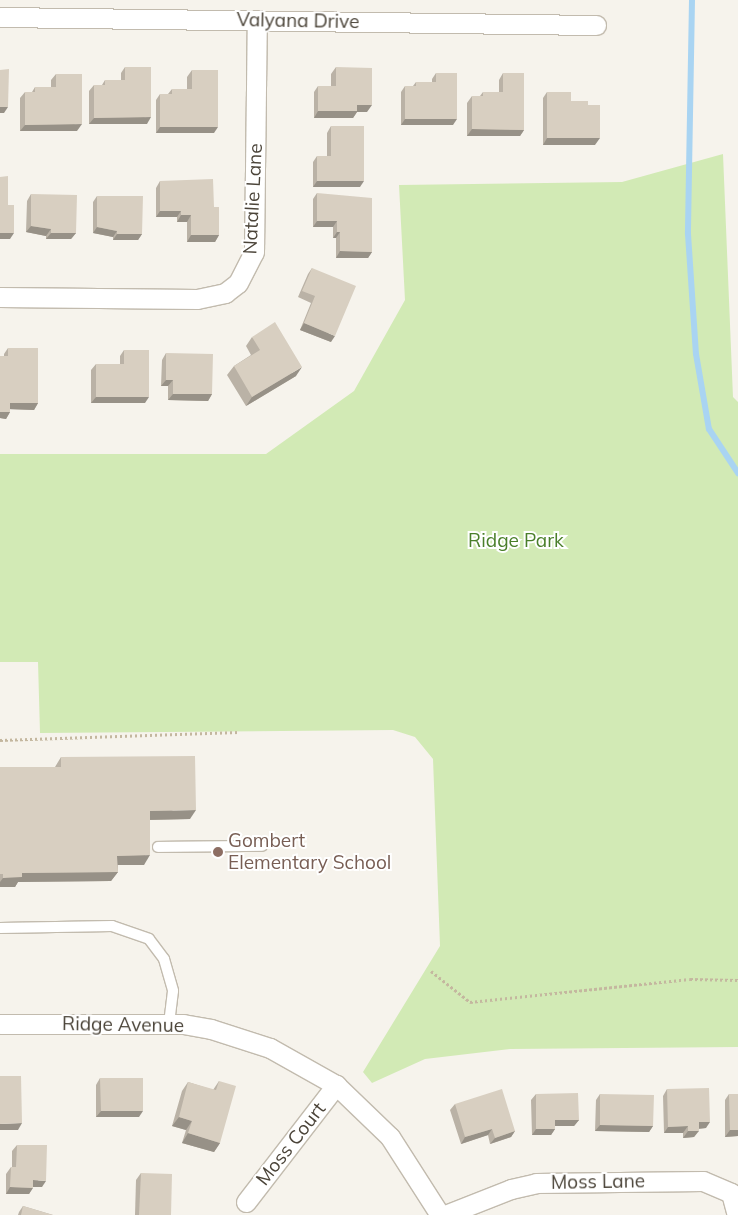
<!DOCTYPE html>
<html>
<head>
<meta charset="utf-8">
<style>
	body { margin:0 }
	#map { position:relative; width:738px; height:1215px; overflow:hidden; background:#f6f3ec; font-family:Mulish,sans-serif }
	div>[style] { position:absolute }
	.green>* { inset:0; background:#d2eab5 }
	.stream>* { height:6px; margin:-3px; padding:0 3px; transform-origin:3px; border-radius:3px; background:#a9d4f2 }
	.path>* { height:3px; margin-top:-1.5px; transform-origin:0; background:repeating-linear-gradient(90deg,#c4b79f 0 2.5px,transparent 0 5px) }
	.roads { filter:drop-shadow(1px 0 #c2bbae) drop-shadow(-1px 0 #c2bbae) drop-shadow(0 1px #c2bbae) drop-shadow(0 -1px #c2bbae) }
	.lane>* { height:10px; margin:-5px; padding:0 5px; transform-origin:5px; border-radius:5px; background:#fff }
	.street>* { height:19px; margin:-9.5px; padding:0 9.5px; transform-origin:9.5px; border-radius:9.5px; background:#fff }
	.wall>* { inset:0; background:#bab2a6 }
	.shaded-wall>* { inset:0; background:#979187 }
	.building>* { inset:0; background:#d8cfc1 }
	.dots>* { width:14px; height:14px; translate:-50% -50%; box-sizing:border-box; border:2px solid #fff; border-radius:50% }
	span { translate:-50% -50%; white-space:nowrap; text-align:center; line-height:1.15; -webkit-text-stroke:4px #fff; paint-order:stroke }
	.street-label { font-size:19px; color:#4b4439 }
	.park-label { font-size:19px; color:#4a7f2a }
	.education-label { font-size:19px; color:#785e54 }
	.left { translate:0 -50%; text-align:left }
</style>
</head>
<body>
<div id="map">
	<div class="green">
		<i style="clip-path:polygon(723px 154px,733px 397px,738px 402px,738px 1047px,510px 1049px,425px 1059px,372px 1083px,363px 1072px,440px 946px,433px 759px,415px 737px,393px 730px,40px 733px,38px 662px,0 662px,0 454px,266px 454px,354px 391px,405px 300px,399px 185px,622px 182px)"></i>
	</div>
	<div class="stream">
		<i style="left:692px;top:0;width:234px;rotate:91deg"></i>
		<i style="left:688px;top:234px;width:120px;rotate:86.2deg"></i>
		<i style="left:696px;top:354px;width:76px;rotate:80.2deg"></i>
		<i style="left:709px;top:429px;width:53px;rotate:56.6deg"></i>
	</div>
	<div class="path">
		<i style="left:0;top:740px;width:239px;rotate:-1.9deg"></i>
		<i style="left:431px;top:971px;width:50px;rotate:38.5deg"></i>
		<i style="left:470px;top:1002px;width:221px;rotate:-6deg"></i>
		<i style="left:690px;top:979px;width:48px;rotate:1.2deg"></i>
	</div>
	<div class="roads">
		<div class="lane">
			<i style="left:158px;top:847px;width:104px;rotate:-0.6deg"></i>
			<i style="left:0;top:928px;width:112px;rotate:-1deg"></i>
			<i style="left:112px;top:926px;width:39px;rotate:19deg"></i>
			<i style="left:149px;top:939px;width:25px;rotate:53deg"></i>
			<i style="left:164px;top:959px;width:33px;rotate:74deg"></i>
			<i style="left:173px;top:991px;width:32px;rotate:97deg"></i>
		</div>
		<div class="street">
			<i style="left:0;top:17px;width:596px;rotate:0.77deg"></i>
			<i style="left:0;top:297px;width:197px;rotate:0.6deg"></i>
			<i style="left:197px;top:299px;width:29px;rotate:-12deg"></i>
			<i style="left:225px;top:293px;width:16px;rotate:-38deg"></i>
			<i style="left:238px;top:283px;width:35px;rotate:-63deg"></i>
			<i style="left:254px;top:252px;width:232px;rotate:-89.3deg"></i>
			<i style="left:0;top:1024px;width:183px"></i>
			<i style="left:183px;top:1024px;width:28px;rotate:10deg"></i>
			<i style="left:211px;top:1029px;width:62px;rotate:17.9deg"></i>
			<i style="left:270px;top:1048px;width:76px;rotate:29.3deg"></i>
			<i style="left:336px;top:1085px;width:75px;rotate:43.9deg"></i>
			<i style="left:390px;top:1137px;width:93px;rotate:57.3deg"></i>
			<i style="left:246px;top:1202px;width:148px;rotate:-52.4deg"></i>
			<i style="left:445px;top:1215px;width:71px;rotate:-21.5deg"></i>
			<i style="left:511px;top:1189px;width:26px;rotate:-13deg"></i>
			<i style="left:536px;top:1183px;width:167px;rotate:-0.7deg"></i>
			<i style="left:703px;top:1181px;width:30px;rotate:23deg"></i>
			<i style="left:731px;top:1193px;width:23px;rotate:75deg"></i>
		</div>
	</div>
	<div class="wall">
		<i style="clip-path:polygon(125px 67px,147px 124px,89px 124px,89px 91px,94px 85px,102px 85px,105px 80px,121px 80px,121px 73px)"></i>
		<i style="clip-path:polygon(336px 67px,367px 112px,357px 112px,353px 118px,314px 118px,314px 92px,318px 86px,331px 86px,331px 74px)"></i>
		<i style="clip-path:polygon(192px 70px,214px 133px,156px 133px,156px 100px,160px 94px,168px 94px,172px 89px,187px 89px,187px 77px)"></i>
		<i style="clip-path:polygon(436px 73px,453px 125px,401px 125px,401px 92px,405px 86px,413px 86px,416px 82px,432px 82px,432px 79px)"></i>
		<i style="clip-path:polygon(503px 73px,524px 130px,520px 136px,467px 136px,467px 103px,472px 96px,480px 96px,483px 92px,499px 92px,499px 80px)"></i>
		<i style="clip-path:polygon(56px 74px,77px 131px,20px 131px,20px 98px,25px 92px,32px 92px,35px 87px,51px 87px,51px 80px)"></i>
		<i style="clip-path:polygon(547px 92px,571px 101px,588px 105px,595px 145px,543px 145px,543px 98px)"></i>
		<i style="clip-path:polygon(331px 126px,360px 187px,313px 187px,313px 162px,317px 156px,327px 156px,327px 133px)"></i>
		<i style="clip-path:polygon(160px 181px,214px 207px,219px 235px,215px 242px,187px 242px,187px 222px,177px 222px,177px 217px,156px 217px,156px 188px)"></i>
		<i style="clip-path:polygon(317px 193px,372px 252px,368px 258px,336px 258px,336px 238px,333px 238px,333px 227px,313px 227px,313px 199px)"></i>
		<i style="clip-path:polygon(31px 194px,76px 233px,71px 239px,46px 239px,46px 236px,26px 232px,27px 201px)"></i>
		<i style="clip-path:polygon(97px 196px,142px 234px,138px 240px,113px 240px,113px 237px,93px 233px,93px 202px)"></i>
		<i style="clip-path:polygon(312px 268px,331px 342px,300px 330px,311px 303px,298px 297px,308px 274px)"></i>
		<i style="clip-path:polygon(252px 337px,296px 376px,246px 406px,227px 375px,234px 366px,251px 355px,246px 346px)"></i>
		<i style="clip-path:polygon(8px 348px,38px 403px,34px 410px,10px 409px,10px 412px,6px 419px,0 418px,0 356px,4px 356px,4px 354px)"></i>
		<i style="clip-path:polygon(124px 350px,145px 403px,91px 403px,91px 370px,96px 364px,120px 364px,120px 356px)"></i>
		<i style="clip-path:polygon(166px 353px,212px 394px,208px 401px,168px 400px,168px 386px,161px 386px,162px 360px)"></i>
		<i style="clip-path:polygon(61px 757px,190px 819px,150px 820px,144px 865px,118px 865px,118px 872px,111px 881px,18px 882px,15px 887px,0 887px,0 767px,55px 767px)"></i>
		<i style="clip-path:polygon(100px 1078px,139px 1117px,96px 1117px,96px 1085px)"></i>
		<i style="clip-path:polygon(219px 1081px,220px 1143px,214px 1152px,182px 1143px,186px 1130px,172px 1126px,182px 1091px,188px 1082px,213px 1090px)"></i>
		<i style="clip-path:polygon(667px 1089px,706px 1128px,699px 1129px,694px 1137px,683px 1138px,683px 1133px,664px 1133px,663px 1096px)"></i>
		<i style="clip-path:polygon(536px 1094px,579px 1120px,574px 1126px,555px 1126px,555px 1129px,551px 1135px,532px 1135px,531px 1100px)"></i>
		<i style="clip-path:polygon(600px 1094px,653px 1126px,649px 1132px,595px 1131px,596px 1100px)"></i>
		<i style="clip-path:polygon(729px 1094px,738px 1136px,725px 1137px,725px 1100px)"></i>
		<i style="clip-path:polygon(455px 1104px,515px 1131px,511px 1137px,490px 1144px,488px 1135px,461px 1144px,450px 1110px)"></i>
		<i style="clip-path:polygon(17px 1145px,42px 1187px,33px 1187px,29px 1194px,6px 1194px,6px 1174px,11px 1167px,12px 1167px,12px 1151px)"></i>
		<i style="clip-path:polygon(141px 1173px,171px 1215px,135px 1215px,136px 1180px)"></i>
		<i style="clip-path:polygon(23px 1206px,53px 1215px,18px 1215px,19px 1212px)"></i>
	</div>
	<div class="shaded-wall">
		<i style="clip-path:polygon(357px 105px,372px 105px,367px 112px,357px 112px,353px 118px,314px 118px,318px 111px)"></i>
		<i style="clip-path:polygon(0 107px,8px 107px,4px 113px,0 113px)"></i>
		<i style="clip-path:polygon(151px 117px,147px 124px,89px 124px,94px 118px)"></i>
		<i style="clip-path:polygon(405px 119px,457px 119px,453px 125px,401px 125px)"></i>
		<i style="clip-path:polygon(82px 124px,77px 131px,20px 131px,25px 125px)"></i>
		<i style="clip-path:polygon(160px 127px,218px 127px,214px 133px,156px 133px)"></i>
		<i style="clip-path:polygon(472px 129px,524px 130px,520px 136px,467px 136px)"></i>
		<i style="clip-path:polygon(547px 138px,600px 138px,595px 145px,543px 145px)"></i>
		<i style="clip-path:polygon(317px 181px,364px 181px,360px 187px,313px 187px)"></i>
		<i style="clip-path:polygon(160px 211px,181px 211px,177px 217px,156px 217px)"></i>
		<i style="clip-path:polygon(181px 215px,191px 215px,187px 222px,177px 222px)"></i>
		<i style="clip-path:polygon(317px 221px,337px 221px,333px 227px,313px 227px)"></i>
		<i style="clip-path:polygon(31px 226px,51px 229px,46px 236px,26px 232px)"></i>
		<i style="clip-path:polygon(97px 227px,117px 231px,113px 237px,93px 233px)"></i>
		<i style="clip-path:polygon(337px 232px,340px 232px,336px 238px,333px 238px)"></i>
		<i style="clip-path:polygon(0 233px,14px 233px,10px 239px,0 239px)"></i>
		<i style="clip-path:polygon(51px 233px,76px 233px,71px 239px,46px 239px)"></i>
		<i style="clip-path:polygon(117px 234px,142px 234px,138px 240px,113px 240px)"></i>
		<i style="clip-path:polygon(191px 235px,219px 235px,215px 242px,187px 242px)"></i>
		<i style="clip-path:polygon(340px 251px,372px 252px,368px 258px,336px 258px)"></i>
		<i style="clip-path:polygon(304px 323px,335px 336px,331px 342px,300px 330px)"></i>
		<i style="clip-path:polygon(302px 367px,296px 376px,246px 406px,252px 397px)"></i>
		<i style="clip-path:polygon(166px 380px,173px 380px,168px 386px,161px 386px)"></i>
		<i style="clip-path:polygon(173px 394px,212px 394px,208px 401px,168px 400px)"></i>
		<i style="clip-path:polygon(96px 397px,149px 397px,145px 403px,91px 403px)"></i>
		<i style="clip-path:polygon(10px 403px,38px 403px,34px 410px,6px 409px)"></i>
		<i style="clip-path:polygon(0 412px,10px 412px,6px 419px,0 418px)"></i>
		<i style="clip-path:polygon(196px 810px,190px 819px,144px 820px,150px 811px)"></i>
		<i style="clip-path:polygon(150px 855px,144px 865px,111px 865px,117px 856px)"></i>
		<i style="clip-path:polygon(118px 872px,111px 881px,18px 882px,15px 887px,0 887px,0 882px,3px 878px,22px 873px)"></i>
		<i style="clip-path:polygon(101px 1111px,143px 1111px,139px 1117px,96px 1117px)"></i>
		<i style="clip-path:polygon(179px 1117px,192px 1121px,186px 1130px,172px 1126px)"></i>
		<i style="clip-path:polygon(555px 1120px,579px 1120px,574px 1126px,551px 1126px)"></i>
		<i style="clip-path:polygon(699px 1122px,710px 1122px,706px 1128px,694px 1129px)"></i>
		<i style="clip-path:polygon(22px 1123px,18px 1130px,0 1130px,0 1124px)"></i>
		<i style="clip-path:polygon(600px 1125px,653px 1126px,649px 1132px,595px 1131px)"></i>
		<i style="clip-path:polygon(688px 1126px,683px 1133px,664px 1133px,668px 1127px)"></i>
		<i style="clip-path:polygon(492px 1129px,488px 1135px,461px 1144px,465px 1137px)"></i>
		<i style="clip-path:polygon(536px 1129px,555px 1129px,551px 1135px,532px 1135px)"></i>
		<i style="clip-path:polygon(730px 1130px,738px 1130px,738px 1136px,725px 1137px)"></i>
		<i style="clip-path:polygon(515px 1131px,511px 1137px,490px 1144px,495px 1138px)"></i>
		<i style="clip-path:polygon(688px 1131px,699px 1131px,694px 1137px,683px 1138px)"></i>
		<i style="clip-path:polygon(188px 1133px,220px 1143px,214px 1152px,182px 1143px)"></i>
		<i style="clip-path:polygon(33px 1180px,46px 1181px,42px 1187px,29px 1187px)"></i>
		<i style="clip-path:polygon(10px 1187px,33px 1188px,29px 1194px,6px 1194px)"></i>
	</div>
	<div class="building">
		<i style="clip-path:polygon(125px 67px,151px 67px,151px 117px,94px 118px,94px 85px,105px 85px,105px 80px,125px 80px)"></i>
		<i style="clip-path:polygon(336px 67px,372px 68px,372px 105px,357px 105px,357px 111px,318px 111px,318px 86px,336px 86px)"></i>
		<i style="clip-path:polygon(9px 69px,8px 107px,0 107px,0 70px)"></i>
		<i style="clip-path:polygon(192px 70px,218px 70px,218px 127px,160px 127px,160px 94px,172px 94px,172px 89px,192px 89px)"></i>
		<i style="clip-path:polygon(436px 73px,457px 73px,457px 119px,405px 119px,405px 86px,416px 86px,416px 82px,436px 82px)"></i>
		<i style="clip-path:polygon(503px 73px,524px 73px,524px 130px,472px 129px,472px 96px,483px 96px,483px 92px,503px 92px)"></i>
		<i style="clip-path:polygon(56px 74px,82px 74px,82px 124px,25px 125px,25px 92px,35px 92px,35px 87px,56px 87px)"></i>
		<i style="clip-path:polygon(547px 92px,571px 92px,571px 101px,588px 101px,588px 105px,600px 105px,600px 138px,547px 138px)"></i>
		<i style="clip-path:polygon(331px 126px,364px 126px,364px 181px,317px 181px,317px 156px,331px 156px)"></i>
		<i style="clip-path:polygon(8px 176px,8px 205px,14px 205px,14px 233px,0 233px,0 177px)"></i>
		<i style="clip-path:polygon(213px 179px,214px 207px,219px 207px,219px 235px,191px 235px,191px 215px,181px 215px,181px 211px,160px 211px,160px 181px)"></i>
		<i style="clip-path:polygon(317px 193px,372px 198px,372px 252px,340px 251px,340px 232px,337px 232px,337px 221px,317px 221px)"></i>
		<i style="clip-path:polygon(31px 194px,77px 195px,76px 233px,51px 233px,51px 229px,31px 226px)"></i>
		<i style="clip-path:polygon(97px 196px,143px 196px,142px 234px,117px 234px,117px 231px,97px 227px)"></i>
		<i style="clip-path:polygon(312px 268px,356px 286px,335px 336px,304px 323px,315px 296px,302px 291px)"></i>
		<i style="clip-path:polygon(275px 322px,302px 367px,252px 397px,234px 366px,260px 350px,252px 337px)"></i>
		<i style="clip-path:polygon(8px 348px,38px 348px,38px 403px,10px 403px,10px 412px,0 412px,0 356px,8px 356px)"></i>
		<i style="clip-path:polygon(124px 350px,149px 350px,149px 397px,96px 397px,96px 364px,124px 364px)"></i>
		<i style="clip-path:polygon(166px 353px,213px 354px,212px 394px,173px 394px,173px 380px,166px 380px)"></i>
		<i style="clip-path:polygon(195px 756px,196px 810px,150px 811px,150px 855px,117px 856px,118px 872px,22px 873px,22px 877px,3px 878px,3px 874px,0 874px,0 767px,61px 767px,61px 757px)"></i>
		<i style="clip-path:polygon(0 1076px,21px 1076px,22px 1123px,0 1124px)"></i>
		<i style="clip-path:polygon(100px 1078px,143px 1078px,143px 1111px,101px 1111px)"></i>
		<i style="clip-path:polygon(219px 1081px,236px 1086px,220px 1143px,188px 1133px,192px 1121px,179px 1117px,188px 1082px,216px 1090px)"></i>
		<i style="clip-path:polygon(709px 1088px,710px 1122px,699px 1122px,699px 1131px,688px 1131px,688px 1126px,668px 1127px,667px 1089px)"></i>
		<i style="clip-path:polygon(502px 1089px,515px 1131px,495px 1138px,492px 1129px,465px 1137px,455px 1104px)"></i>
		<i style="clip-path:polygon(578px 1093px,579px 1120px,555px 1120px,555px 1129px,536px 1129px,536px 1094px)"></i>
		<i style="clip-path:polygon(600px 1094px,654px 1095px,653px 1126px,600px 1125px)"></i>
		<i style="clip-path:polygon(729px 1094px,738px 1094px,738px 1130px,730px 1130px)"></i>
		<i style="clip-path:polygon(17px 1145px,47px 1145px,46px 1181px,33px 1180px,33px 1188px,10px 1187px,11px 1167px,16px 1167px)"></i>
		<i style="clip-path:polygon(141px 1173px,172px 1174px,171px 1215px,139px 1215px)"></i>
		<i style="clip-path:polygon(23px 1206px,53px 1215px,21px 1215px)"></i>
	</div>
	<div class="dots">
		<i style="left:218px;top:852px;background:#8d6e63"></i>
	</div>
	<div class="street-label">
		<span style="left:298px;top:21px;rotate:1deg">Valyana Drive</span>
		<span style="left:253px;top:199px;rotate:-87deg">Natalie Lane</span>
		<span style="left:123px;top:1025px;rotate:1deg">Ridge Avenue</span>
		<span style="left:291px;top:1144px;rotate:-52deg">Moss Court</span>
		<span style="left:598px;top:1182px;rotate:-1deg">Moss Lane</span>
	</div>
	<div class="park-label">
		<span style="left:516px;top:541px">Ridge Park</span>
	</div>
	<div class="education-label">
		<span class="left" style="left:228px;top:852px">Gombert<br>Elementary School</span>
	</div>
</div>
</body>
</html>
